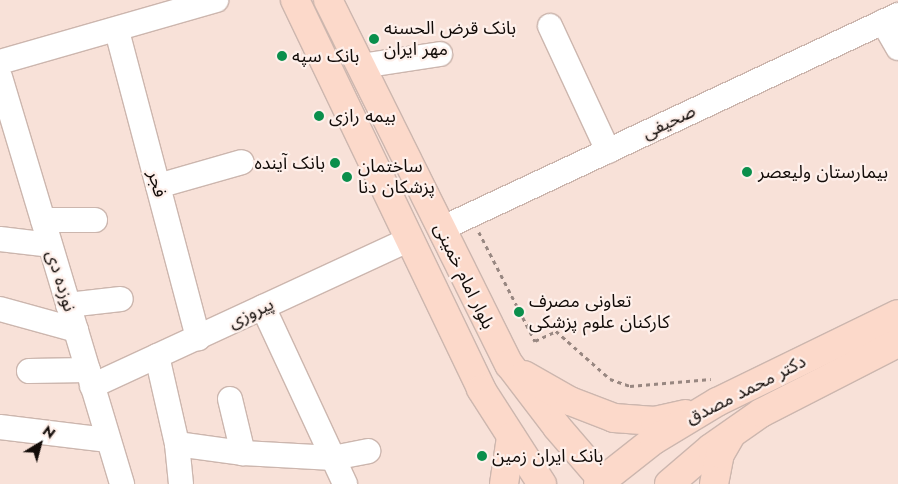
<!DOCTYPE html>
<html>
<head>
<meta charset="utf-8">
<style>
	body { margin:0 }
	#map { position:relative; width:898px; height:484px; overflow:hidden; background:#f8e1d8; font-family:Jost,"Noto Sans Arabic",sans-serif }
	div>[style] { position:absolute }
	.path>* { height:2.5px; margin-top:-1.25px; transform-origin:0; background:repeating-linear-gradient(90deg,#988781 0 4px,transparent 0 8px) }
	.roads { filter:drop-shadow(1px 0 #ccb6ae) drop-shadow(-1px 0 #ccb6ae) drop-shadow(0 1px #ccb6ae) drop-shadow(0 -1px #ccb6ae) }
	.minor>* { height:24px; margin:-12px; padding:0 12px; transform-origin:12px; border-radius:12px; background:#fff }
	.major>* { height:28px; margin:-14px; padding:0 14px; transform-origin:14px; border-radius:14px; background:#fcd9ca }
	.dots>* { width:14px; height:14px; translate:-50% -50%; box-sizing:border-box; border:2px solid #fef0eb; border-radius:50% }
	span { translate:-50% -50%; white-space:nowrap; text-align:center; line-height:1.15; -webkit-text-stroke:4.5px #fef0eb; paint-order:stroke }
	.poi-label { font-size:18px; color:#120b08 }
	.left { translate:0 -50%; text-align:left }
	.right { translate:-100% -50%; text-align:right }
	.street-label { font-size:18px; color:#120b08 }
	.north { position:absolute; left:15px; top:419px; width:50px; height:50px; -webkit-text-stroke:4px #fef0eb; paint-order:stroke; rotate:37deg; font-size:14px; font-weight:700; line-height:20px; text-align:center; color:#120b08 }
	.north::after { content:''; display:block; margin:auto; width:18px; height:22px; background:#120b08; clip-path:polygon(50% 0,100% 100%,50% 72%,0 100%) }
</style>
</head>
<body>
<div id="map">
	<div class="path">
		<i style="left:479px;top:232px;width:123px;rotate:62.8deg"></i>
		<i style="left:535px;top:341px;width:23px;rotate:-25deg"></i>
		<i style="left:556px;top:331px;width:72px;rotate:41.6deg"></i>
		<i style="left:610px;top:379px;width:21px;rotate:19deg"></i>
		<i style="left:630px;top:386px;width:81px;rotate:-4.9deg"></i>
	</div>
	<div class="roads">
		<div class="minor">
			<i style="left:883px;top:22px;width:30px;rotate:60deg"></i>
			<i style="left:550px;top:26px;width:138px;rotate:65.1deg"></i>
			<i style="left:117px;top:31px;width:318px;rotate:75.2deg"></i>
			<i style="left:0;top:62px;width:225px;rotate:-16deg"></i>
			<i style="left:361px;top:66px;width:80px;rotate:-8.6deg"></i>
			<i style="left:0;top:77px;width:425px;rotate:73.3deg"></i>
			<i style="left:158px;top:186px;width:87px;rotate:-15.9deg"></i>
			<i style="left:43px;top:220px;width:52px"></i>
			<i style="left:441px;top:229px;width:505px;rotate:-25.09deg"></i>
			<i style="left:0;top:239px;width:50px;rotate:6.8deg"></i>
			<i style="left:68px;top:305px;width:53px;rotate:-6.5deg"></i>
			<i style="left:263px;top:307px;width:195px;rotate:65.1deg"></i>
			<i style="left:0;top:309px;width:79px;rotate:15.4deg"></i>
			<i style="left:157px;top:356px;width:90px;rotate:77.2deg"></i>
			<i style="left:177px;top:444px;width:40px;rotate:84.3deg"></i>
			<i style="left:29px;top:371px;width:59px;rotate:-1deg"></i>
			<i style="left:92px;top:386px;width:350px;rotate:-24.8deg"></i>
			<i style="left:230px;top:399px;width:56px;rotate:76.5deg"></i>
			<i style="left:0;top:427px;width:109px;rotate:6.9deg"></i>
			<i style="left:177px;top:444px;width:67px;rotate:7.8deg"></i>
			<i style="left:243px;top:453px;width:90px;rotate:3.2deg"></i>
			<i style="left:333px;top:458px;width:36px;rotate:-11deg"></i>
		</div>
		<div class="major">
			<i style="left:295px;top:0;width:431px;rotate:64.4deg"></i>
			<i style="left:481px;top:389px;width:113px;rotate:57.3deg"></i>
			<i style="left:328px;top:0;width:407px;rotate:63.6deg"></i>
			<i style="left:509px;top:364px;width:79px;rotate:52.7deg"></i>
			<i style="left:557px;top:427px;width:75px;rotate:49.3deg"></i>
			<i style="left:524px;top:375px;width:53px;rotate:29.5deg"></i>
			<i style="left:570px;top:401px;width:47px;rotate:21.1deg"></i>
			<i style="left:614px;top:418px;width:41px;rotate:4.2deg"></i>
			<i style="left:655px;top:421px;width:31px;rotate:-13deg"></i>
			<i style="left:504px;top:484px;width:48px;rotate:-81.5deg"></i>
			<i style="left:598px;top:484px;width:71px;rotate:-38.2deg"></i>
			<i style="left:654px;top:440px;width:74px;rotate:-31.1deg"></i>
			<i style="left:717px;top:402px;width:201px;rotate:-25.9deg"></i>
			<i style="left:669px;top:484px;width:55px;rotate:-40.6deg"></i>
			<i style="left:711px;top:448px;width:61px;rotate:-35deg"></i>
			<i style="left:761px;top:413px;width:154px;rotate:-27.1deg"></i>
			<i style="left:714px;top:484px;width:31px;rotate:-79deg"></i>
			<i style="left:720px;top:454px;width:22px;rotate:-60deg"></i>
		</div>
	</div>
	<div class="dots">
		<i style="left:374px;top:39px;background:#0b8f4c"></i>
		<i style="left:282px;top:56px;background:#0b8f4c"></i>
		<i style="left:319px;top:116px;background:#0b8f4c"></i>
		<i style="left:335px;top:163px;background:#0b8f4c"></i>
		<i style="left:747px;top:172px;background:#0b8f4c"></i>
		<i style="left:347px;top:177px;background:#0b8f4c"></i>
		<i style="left:519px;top:312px;background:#0b8f4c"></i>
		<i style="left:482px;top:456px;background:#0b8f4c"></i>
	</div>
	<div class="poi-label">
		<span class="left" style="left:384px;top:39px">بانک قرض الحسنه<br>مهر ایران</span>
		<span class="left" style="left:292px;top:56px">بانک سپه</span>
		<span class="left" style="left:329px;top:116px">بیمه رازی</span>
		<span class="right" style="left:325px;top:163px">بانک آینده</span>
		<span class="left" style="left:358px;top:177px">ساختمان<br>پزشکان دنا</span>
		<span class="left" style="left:758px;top:172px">بیمارستان ولیعصر</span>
		<span class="left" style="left:529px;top:312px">تعاونی مصرف<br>کارکنان علوم پزشکی</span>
		<span class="left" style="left:492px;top:456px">بانک ایران زمین</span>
	</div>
	<div class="street-label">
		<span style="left:669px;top:122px;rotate:-25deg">صحیفی</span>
		<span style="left:157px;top:184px;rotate:75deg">فجر</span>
		<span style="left:464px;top:276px;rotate:64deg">بلوار امام خمینی</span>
		<span style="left:61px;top:281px;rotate:73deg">نوزده دی</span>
		<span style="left:251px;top:313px;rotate:-25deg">پیروزی</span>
		<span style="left:746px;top:390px;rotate:-27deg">دکتر محمد مصدق</span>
	</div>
	<div class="north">N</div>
</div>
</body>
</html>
